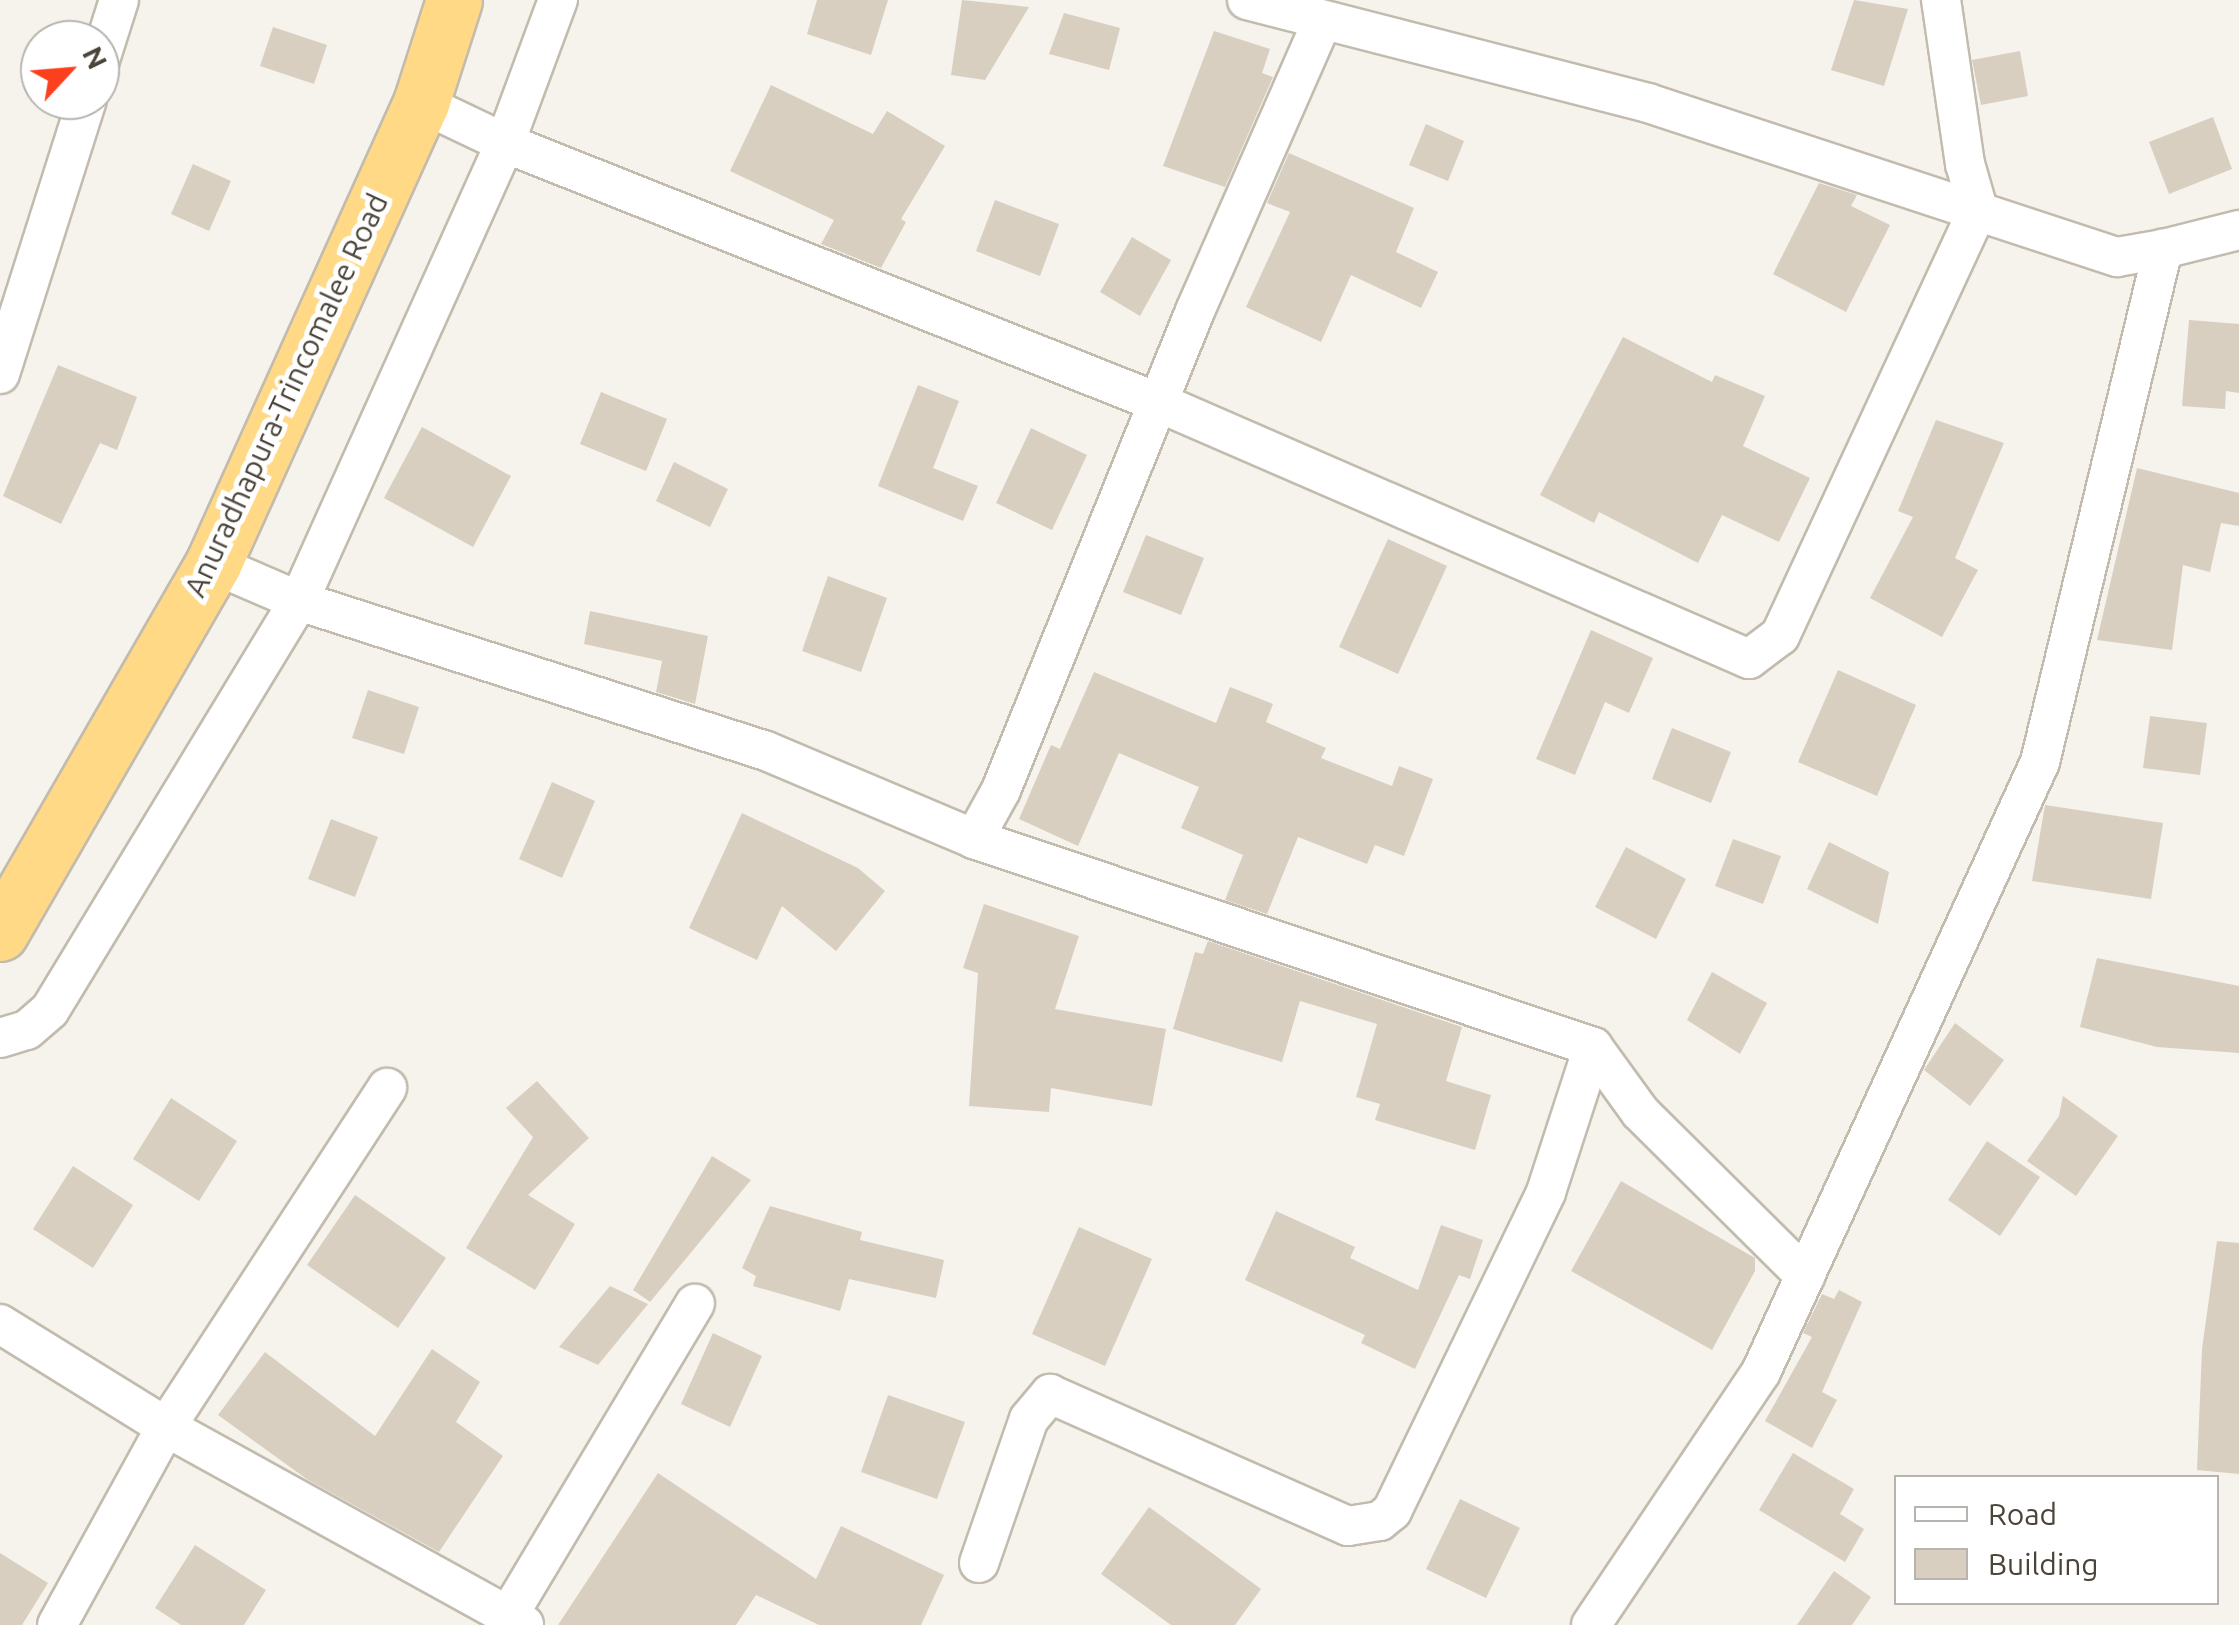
<!DOCTYPE html>
<html>
<head>
<meta charset="utf-8">
<style>
	body { margin:0 }
	#map { position:relative; width:2239px; height:1625px; overflow:hidden; background:#f6f3ec; font-family:Ubuntu,sans-serif }
	div>[style] { position:absolute }
	.building>* { inset:0; background:#d8cfc1 }
	.roads { filter:drop-shadow(2px 0 #c2bbae) drop-shadow(-2px 0 #c2bbae) drop-shadow(0 2px #c2bbae) drop-shadow(0 -2px #c2bbae) }
	.minor>* { height:38px; margin:-19px; padding:0 19px; transform-origin:19px; border-radius:19px; background:#fff }
	.trunk>* { height:55px; margin:-27.5px; padding:0 27.5px; transform-origin:27.5px; border-radius:27.5px; background:#ffd985 }
	span { translate:-50% -50%; white-space:nowrap; text-align:center; line-height:1.15; -webkit-text-stroke:10px #fff; paint-order:stroke }
	.street-label { font-size:30px; color:#4b4439 }
	.legend { position:absolute; left:1894px; top:1475px; width:325px; height:130px; box-sizing:border-box; background:#fff; border:2px solid #b7b4b0; margin:0; padding:12px 18px; list-style:none; font-size:30px; color:#4b4439 }
	.legend li { display:flex; align-items:center; gap:20px; height:50px }
	.legend b { width:50px; border:2px solid #b7b4b0 }
	.north { position:absolute; left:20px; top:20px; width:100px; height:100px; box-sizing:border-box; background:#fff; border:2px solid #b7b4b0; border-radius:50%; rotate:64deg; font-size:28px; font-weight:700; line-height:40px; text-align:center; color:#4b4439 }
	.north::after { content:''; display:block; margin:auto; width:35px; height:45px; background:#fc3f1d; clip-path:polygon(50% 0,100% 100%,50% 72%,0 100%) }
</style>
</head>
<body>
<div id="map">
	<div class="building">
		<i style="clip-path:polygon(817px 0,888px 0,871px 55px,807px 34px)"></i>
		<i style="clip-path:polygon(962px 0,1029px 7px,985px 80px,951px 75px)"></i>
		<i style="clip-path:polygon(1854px 0,1908px 9px,1884px 86px,1831px 70px)"></i>
		<i style="clip-path:polygon(1064px 13px,1120px 28px,1109px 70px,1049px 54px)"></i>
		<i style="clip-path:polygon(273px 27px,327px 45px,314px 84px,260px 66px)"></i>
		<i style="clip-path:polygon(1214px 31px,1270px 49px,1262px 73px,1273px 77px,1225px 187px,1163px 166px)"></i>
		<i style="clip-path:polygon(2020px 51px,2028px 96px,1981px 105px,1972px 60px)"></i>
		<i style="clip-path:polygon(771px 85px,873px 134px,887px 111px,945px 146px,901px 219px,906px 222px,881px 268px,821px 244px,834px 220px,730px 171px)"></i>
		<i style="clip-path:polygon(2213px 117px,2232px 169px,2169px 194px,2149px 142px)"></i>
		<i style="clip-path:polygon(1426px 124px,1464px 141px,1448px 181px,1409px 165px)"></i>
		<i style="clip-path:polygon(1289px 153px,1414px 208px,1396px 252px,1438px 272px,1421px 308px,1351px 275px,1321px 342px,1246px 307px,1290px 212px,1267px 203px)"></i>
		<i style="clip-path:polygon(193px 164px,231px 181px,209px 231px,171px 214px)"></i>
		<i style="clip-path:polygon(1819px 183px,1857px 195px,1851px 206px,1890px 225px,1846px 312px,1773px 274px)"></i>
		<i style="clip-path:polygon(995px 200px,1059px 224px,1040px 276px,976px 251px)"></i>
		<i style="clip-path:polygon(1132px 237px,1171px 260px,1140px 316px,1100px 292px)"></i>
		<i style="clip-path:polygon(2189px 320px,2239px 324px,2239px 393px,2226px 391px,2225px 409px,2182px 406px)"></i>
		<i style="clip-path:polygon(1623px 337px,1712px 382px,1715px 375px,1765px 396px,1743px 446px,1810px 478px,1779px 542px,1722px 515px,1698px 563px,1599px 512px,1594px 523px,1540px 495px)"></i>
		<i style="clip-path:polygon(58px 365px,137px 397px,117px 450px,100px 443px,61px 524px,3px 496px)"></i>
		<i style="clip-path:polygon(918px 385px,959px 401px,933px 468px,978px 486px,963px 521px,878px 486px)"></i>
		<i style="clip-path:polygon(601px 392px,667px 419px,646px 471px,580px 444px)"></i>
		<i style="clip-path:polygon(1936px 420px,2004px 443px,1955px 558px,1978px 570px,1942px 637px,1870px 598px,1913px 517px,1898px 511px)"></i>
		<i style="clip-path:polygon(422px 427px,511px 476px,473px 547px,384px 498px)"></i>
		<i style="clip-path:polygon(1031px 428px,1087px 455px,1052px 530px,996px 503px)"></i>
		<i style="clip-path:polygon(674px 462px,728px 489px,710px 527px,656px 501px)"></i>
		<i style="clip-path:polygon(2137px 468px,2239px 493px,2239px 526px,2221px 523px,2210px 572px,2183px 565px,2172px 650px,2097px 640px)"></i>
		<i style="clip-path:polygon(1146px 535px,1204px 558px,1181px 615px,1123px 592px)"></i>
		<i style="clip-path:polygon(1388px 539px,1447px 566px,1398px 674px,1339px 647px)"></i>
		<i style="clip-path:polygon(828px 576px,887px 598px,861px 672px,802px 651px)"></i>
		<i style="clip-path:polygon(590px 611px,708px 636px,695px 704px,656px 692px,662px 661px,584px 644px)"></i>
		<i style="clip-path:polygon(1591px 630px,1653px 658px,1629px 713px,1605px 702px,1575px 775px,1536px 759px)"></i>
		<i style="clip-path:polygon(1838px 670px,1916px 705px,1877px 796px,1798px 762px)"></i>
		<i style="clip-path:polygon(1094px 672px,1216px 723px,1230px 687px,1273px 704px,1266px 722px,1326px 748px,1321px 758px,1392px 786px,1399px 766px,1433px 779px,1404px 856px,1375px 845px,1367px 864px,1298px 837px,1267px 914px,1225px 900px,1243px 855px,1181px 828px,1199px 787px,1119px 753px,1078px 846px,1019px 819px,1051px 745px,1060px 749px)"></i>
		<i style="clip-path:polygon(368px 690px,419px 707px,404px 754px,352px 738px)"></i>
		<i style="clip-path:polygon(2150px 716px,2207px 723px,2200px 775px,2143px 768px)"></i>
		<i style="clip-path:polygon(1672px 728px,1731px 752px,1711px 803px,1652px 779px)"></i>
		<i style="clip-path:polygon(552px 782px,595px 801px,562px 878px,519px 859px)"></i>
		<i style="clip-path:polygon(2045px 805px,2163px 823px,2151px 899px,2032px 881px)"></i>
		<i style="clip-path:polygon(742px 813px,858px 868px,885px 891px,836px 951px,782px 906px,757px 960px,689px 928px)"></i>
		<i style="clip-path:polygon(331px 819px,378px 837px,355px 897px,308px 879px)"></i>
		<i style="clip-path:polygon(1733px 839px,1781px 856px,1763px 904px,1715px 886px)"></i>
		<i style="clip-path:polygon(1829px 842px,1889px 872px,1878px 924px,1807px 889px)"></i>
		<i style="clip-path:polygon(1626px 847px,1686px 879px,1656px 939px,1595px 907px)"></i>
		<i style="clip-path:polygon(984px 904px,1079px 936px,1055px 1009px,1166px 1029px,1152px 1106px,1051px 1088px,1049px 1112px,969px 1106px,978px 973px,963px 968px)"></i>
		<i style="clip-path:polygon(1208px 941px,1462px 1027px,1446px 1081px,1491px 1095px,1475px 1150px,1375px 1120px,1380px 1104px,1356px 1097px,1377px 1024px,1300px 1001px,1282px 1062px,1173px 1029px,1195px 952px,1203px 954px)"></i>
		<i style="clip-path:polygon(2097px 958px,2239px 986px,2239px 1053px,2157px 1047px,2080px 1027px)"></i>
		<i style="clip-path:polygon(1712px 972px,1767px 1003px,1740px 1054px,1687px 1020px)"></i>
		<i style="clip-path:polygon(1955px 1023px,2004px 1060px,1970px 1106px,1924px 1070px)"></i>
		<i style="clip-path:polygon(537px 1081px,589px 1138px,528px 1195px,575px 1224px,535px 1290px,466px 1248px,533px 1137px,506px 1108px)"></i>
		<i style="clip-path:polygon(2063px 1096px,2118px 1136px,2076px 1196px,2027px 1161px,2059px 1116px)"></i>
		<i style="clip-path:polygon(171px 1098px,237px 1141px,199px 1201px,133px 1159px)"></i>
		<i style="clip-path:polygon(1987px 1141px,2040px 1177px,2000px 1236px,1948px 1200px)"></i>
		<i style="clip-path:polygon(712px 1156px,751px 1180px,650px 1302px,633px 1290px)"></i>
		<i style="clip-path:polygon(73px 1166px,133px 1205px,93px 1268px,33px 1229px)"></i>
		<i style="clip-path:polygon(1621px 1181px,1755px 1258px,1755px 1271px,1712px 1350px,1571px 1271px)"></i>
		<i style="clip-path:polygon(355px 1195px,446px 1258px,398px 1328px,307px 1265px)"></i>
		<i style="clip-path:polygon(770px 1206px,862px 1232px,860px 1240px,944px 1260px,936px 1298px,849px 1279px,840px 1311px,753px 1286px,756px 1276px,742px 1268px)"></i>
		<i style="clip-path:polygon(1276px 1211px,1355px 1247px,1350px 1258px,1418px 1290px,1441px 1225px,1483px 1240px,1470px 1279px,1459px 1275px,1415px 1369px,1361px 1343px,1365px 1335px,1245px 1280px)"></i>
		<i style="clip-path:polygon(1079px 1227px,1152px 1259px,1105px 1366px,1032px 1334px)"></i>
		<i style="clip-path:polygon(2217px 1241px,2239px 1243px,2239px 1474px,2197px 1470px,2202px 1349px)"></i>
		<i style="clip-path:polygon(610px 1286px,648px 1304px,598px 1365px,559px 1347px)"></i>
		<i style="clip-path:polygon(1839px 1290px,1862px 1302px,1822px 1392px,1837px 1400px,1812px 1448px,1765px 1421px,1812px 1337px,1803px 1333px,1822px 1294px,1834px 1299px)"></i>
		<i style="clip-path:polygon(713px 1333px,762px 1356px,730px 1427px,681px 1404px)"></i>
		<i style="clip-path:polygon(432px 1349px,480px 1382px,456px 1422px,503px 1456px,439px 1552px,308px 1480px,218px 1415px,265px 1352px,375px 1436px)"></i>
		<i style="clip-path:polygon(888px 1395px,965px 1422px,937px 1499px,861px 1472px)"></i>
		<i style="clip-path:polygon(1793px 1453px,1854px 1489px,1840px 1514px,1864px 1529px,1845px 1562px,1759px 1510px)"></i>
		<i style="clip-path:polygon(658px 1473px,816px 1579px,841px 1526px,944px 1575px,921px 1625px,819px 1625px,756px 1595px,736px 1625px,558px 1625px)"></i>
		<i style="clip-path:polygon(1460px 1499px,1520px 1528px,1486px 1598px,1426px 1569px)"></i>
		<i style="clip-path:polygon(1149px 1507px,1261px 1589px,1235px 1625px,1171px 1625px,1101px 1574px)"></i>
		<i style="clip-path:polygon(195px 1545px,266px 1590px,244px 1625px,181px 1625px,155px 1608px)"></i>
		<i style="clip-path:polygon(0 1553px,48px 1583px,22px 1625px,0 1625px)"></i>
		<i style="clip-path:polygon(1834px 1571px,1871px 1597px,1852px 1625px,1797px 1625px)"></i>
	</div>
	<div class="roads">
		<div class="minor">
			<i style="left:1247px;top:0;width:414px;rotate:14.4deg"></i>
			<i style="left:1648px;top:103px;width:494px;rotate:18.2deg"></i>
			<i style="left:2117px;top:257px;width:47px;rotate:-9.9deg"></i>
			<i style="left:100px;top:60px;width:63px;rotate:-72.4deg"></i>
			<i style="left:421px;top:103px;width:93px;rotate:25.5deg"></i>
			<i style="left:505px;top:143px;width:707px;rotate:21.67deg"></i>
			<i style="left:1162px;top:404px;width:640px;rotate:23.48deg"></i>
			<i style="left:1749px;top:659px;width:39px;rotate:-37deg"></i>
			<i style="left:1780px;top:636px;width:471px;rotate:-65.1deg"></i>
			<i style="left:1978px;top:209px;width:47px;rotate:-106.1deg"></i>
			<i style="left:1965px;top:164px;width:166px;rotate:-98.3deg"></i>
			<i style="left:0;top:374px;width:287px;rotate:-72.4deg"></i>
			<i style="left:213px;top:564px;width:94px;rotate:23.3deg"></i>
			<i style="left:299px;top:601px;width:490px;rotate:17.8deg"></i>
			<i style="left:766px;top:751px;width:226px;rotate:22.9deg"></i>
			<i style="left:974px;top:839px;width:653px;rotate:18.57deg"></i>
			<i style="left:1593px;top:1047px;width:80px;rotate:54.1deg"></i>
			<i style="left:1640px;top:1112px;width:233px;rotate:44.8deg"></i>
			<i style="left:974px;top:839px;width:56px;rotate:-61.1deg"></i>
			<i style="left:1001px;top:790px;width:517px;rotate:-67.95deg"></i>
			<i style="left:1195px;top:311px;width:317px;rotate:-66.3deg"></i>
			<i style="left:0;top:1038px;width:28px;rotate:-17deg"></i>
			<i style="left:27px;top:1030px;width:30px;rotate:-41deg"></i>
			<i style="left:50px;top:1010px;width:479px;rotate:-58.7deg"></i>
			<i style="left:299px;top:601px;width:502px;rotate:-65.78deg"></i>
			<i style="left:505px;top:143px;width:153px;rotate:-69.7deg"></i>
			<i style="left:0;top:1324px;width:195px;rotate:31.8deg"></i>
			<i style="left:166px;top:1427px;width:409px;rotate:28.9deg"></i>
			<i style="left:979px;top:1563px;width:152px;rotate:-70.9deg"></i>
			<i style="left:1029px;top:1419px;width:33px;rotate:-50deg"></i>
			<i style="left:1050px;top:1394px;width:326px;rotate:23.9deg"></i>
			<i style="left:1348px;top:1526px;width:32px;rotate:-9deg"></i>
			<i style="left:1380px;top:1521px;width:16px;rotate:-40deg"></i>
			<i style="left:1392px;top:1511px;width:354px;rotate:-64.2deg"></i>
			<i style="left:1546px;top:1192px;width:152px;rotate:-72deg"></i>
			<i style="left:508px;top:1616px;width:364px;rotate:-59.1deg"></i>
			<i style="left:57px;top:1625px;width:226px;rotate:-61.2deg"></i>
			<i style="left:166px;top:1427px;width:405px;rotate:-56.9deg"></i>
			<i style="left:1591px;top:1625px;width:305px;rotate:-56.1deg"></i>
			<i style="left:1761px;top:1372px;width:671px;rotate:-65.42deg"></i>
			<i style="left:2040px;top:762px;width:528px;rotate:-76.52deg"></i>
			<i style="left:2163px;top:249px;width:78px;rotate:-14deg"></i>
		</div>
		<div class="trunk">
			<i style="left:0;top:933px;width:426px;rotate:-60deg"></i>
			<i style="left:213px;top:564px;width:506px;rotate:-65.72deg"></i>
			<i style="left:421px;top:103px;width:108px;rotate:-72.2deg"></i>
		</div>
	</div>
	<div class="street-label">
		<span style="left:286px;top:395px;rotate:-65deg">Anuradhapura-Trincomalee Road</span>
	</div>
	<ul class="legend">
	<li><b style="height:12px;background:#fff"></b>Road</li>
	<li><b style="height:28px;background:#d8cfc1"></b>Building</li>
	</ul>
	<div class="north">N</div>
</div>
</body>
</html>
